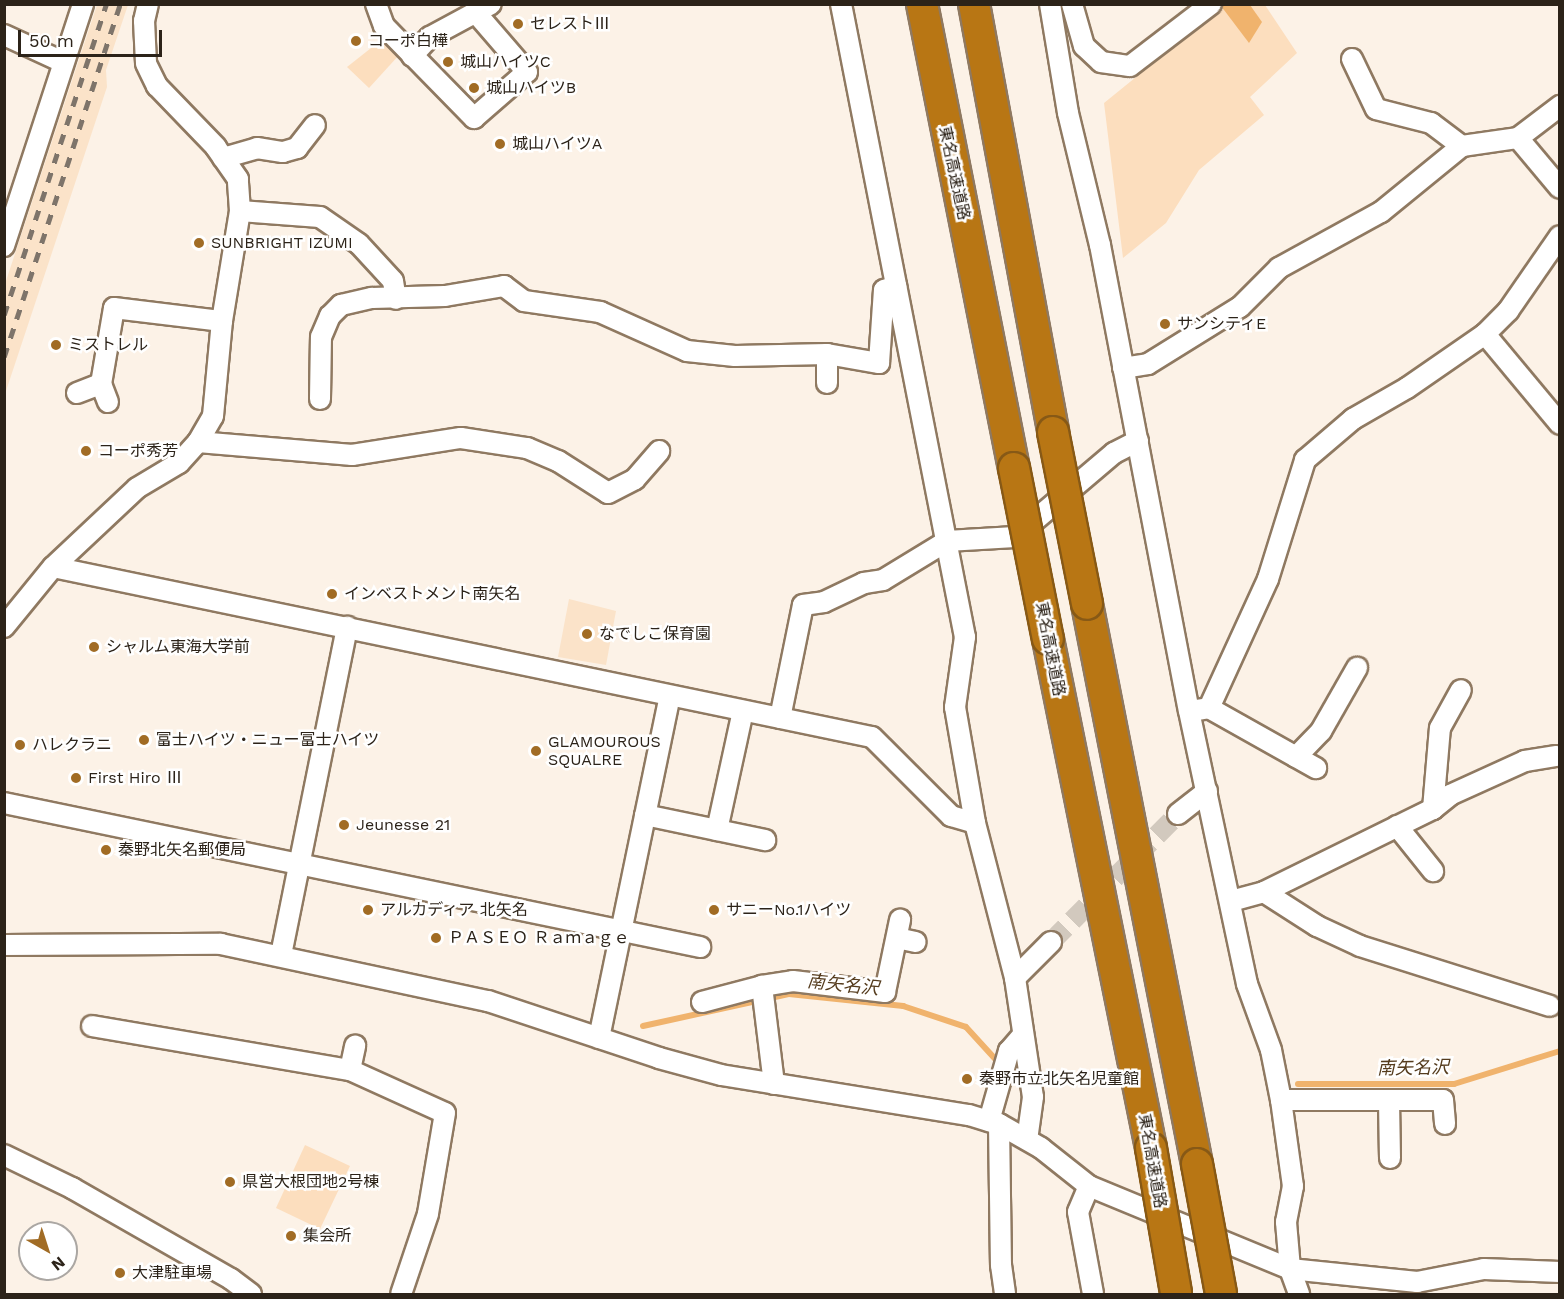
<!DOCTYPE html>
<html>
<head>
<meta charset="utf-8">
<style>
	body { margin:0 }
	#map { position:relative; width:1564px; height:1299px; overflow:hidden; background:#fcf2e7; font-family:"Work Sans","Noto Sans JP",sans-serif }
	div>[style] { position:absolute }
	.built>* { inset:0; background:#fbe3c9 }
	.green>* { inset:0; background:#fcdebe }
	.water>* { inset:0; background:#f0b36d }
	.stream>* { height:6px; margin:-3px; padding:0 3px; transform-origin:3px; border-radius:3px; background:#f0b36d }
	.minor-tunnel>* { height:20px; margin-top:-10px; transform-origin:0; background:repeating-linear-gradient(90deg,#d2c9be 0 20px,transparent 0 30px) }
	.roads { filter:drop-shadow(2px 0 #8f7961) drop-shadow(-2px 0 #8f7961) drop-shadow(0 2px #8f7961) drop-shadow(0 -2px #8f7961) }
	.minor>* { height:20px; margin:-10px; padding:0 10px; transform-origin:10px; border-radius:10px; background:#fff }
	.highway>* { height:30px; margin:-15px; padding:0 15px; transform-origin:15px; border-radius:15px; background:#b87614 }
	.rail>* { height:4.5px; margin-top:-2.25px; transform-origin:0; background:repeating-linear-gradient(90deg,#7e746a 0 10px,transparent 0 20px) }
	.bridges { filter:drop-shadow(2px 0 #875916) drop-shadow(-2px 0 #875916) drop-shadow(0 2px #875916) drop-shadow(0 -2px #875916) }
	.highway-bridge>* { height:30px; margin:-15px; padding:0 15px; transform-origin:15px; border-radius:15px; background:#b87614 }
	.dots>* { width:16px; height:16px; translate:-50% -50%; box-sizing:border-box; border:3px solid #fff; border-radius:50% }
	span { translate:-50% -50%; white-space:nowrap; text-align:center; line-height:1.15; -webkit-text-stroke:5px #fff; paint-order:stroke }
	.poi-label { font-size:16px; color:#2c2319 }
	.left { translate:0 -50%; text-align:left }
	.street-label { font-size:16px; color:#2c2319 }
	.water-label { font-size:18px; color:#553c1e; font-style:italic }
	.frame { position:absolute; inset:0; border:6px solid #2c2319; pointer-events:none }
	.north { position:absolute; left:18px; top:1221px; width:60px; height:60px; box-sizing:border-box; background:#fff; border:2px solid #aba7a3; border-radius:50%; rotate:141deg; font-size:16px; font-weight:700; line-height:24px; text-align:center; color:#2c2319 }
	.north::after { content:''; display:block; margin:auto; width:21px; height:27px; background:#a16c25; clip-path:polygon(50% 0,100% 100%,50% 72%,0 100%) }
	.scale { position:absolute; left:18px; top:30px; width:144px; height:27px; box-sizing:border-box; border:3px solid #2c2319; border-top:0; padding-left:8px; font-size:18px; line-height:21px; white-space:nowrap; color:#2c2319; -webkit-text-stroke:4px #fff; paint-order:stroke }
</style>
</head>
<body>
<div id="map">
	<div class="built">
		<i style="clip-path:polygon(97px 5px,128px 5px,106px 70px,107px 87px,5px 394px,5px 284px)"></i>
		<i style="clip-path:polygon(569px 599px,616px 611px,606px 665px,558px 657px)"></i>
	</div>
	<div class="green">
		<i style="clip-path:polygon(1225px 5px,1265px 5px,1297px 53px,1250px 97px,1264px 115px,1199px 170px,1166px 223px,1123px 258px,1104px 103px)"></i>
		<i style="clip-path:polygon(385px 37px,400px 54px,369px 88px,347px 67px)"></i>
		<i style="clip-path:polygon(305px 1145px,350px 1166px,320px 1229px,276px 1208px)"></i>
	</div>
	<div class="water">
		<i style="clip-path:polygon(1250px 5px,1262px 22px,1249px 43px,1221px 6px)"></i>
	</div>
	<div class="stream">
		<i style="left:643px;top:1026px;width:149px;rotate:-12.4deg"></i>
		<i style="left:789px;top:994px;width:115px;rotate:6deg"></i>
		<i style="left:903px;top:1006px;width:66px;rotate:18.4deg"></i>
		<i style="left:966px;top:1027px;width:46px;rotate:47.6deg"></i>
		<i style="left:997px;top:1061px;width:27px;rotate:28deg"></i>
		<i style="left:1298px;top:1084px;width:156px"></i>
		<i style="left:1454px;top:1084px;width:111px;rotate:-17.3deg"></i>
	</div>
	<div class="minor-tunnel">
		<i style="left:1051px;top:942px;width:180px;rotate:-45.2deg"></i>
	</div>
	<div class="roads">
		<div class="minor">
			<i style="left:376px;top:4px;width:23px;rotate:70deg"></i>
			<i style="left:384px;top:26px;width:129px;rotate:45.6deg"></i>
			<i style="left:474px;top:118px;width:70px;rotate:-41deg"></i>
			<i style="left:527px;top:72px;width:78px;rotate:-130.8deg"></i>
			<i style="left:841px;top:4px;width:645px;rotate:78.92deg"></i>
			<i style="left:965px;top:637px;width:71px;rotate:98.1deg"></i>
			<i style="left:955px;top:707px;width:118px;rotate:80.2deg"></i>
			<i style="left:975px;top:823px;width:160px;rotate:75.5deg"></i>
			<i style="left:1015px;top:978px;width:120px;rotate:81.4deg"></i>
			<i style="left:1033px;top:1097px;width:43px;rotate:97.9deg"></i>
			<i style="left:1050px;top:4px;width:110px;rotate:80.6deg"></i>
			<i style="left:1068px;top:113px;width:136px;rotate:76.4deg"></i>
			<i style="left:1100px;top:245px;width:474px;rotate:79.2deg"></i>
			<i style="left:1189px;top:711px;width:279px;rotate:78deg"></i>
			<i style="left:1247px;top:984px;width:70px;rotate:70deg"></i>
			<i style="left:1271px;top:1050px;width:51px;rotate:78.7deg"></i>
			<i style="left:1281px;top:1100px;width:87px;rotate:82.1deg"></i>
			<i style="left:1293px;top:1186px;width:37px;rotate:101deg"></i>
			<i style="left:1286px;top:1222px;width:47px;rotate:85.1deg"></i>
			<i style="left:1290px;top:1269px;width:27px;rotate:70deg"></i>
			<i style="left:1072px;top:4px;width:44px;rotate:74.1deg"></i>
			<i style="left:1084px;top:46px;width:23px;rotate:43deg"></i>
			<i style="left:1101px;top:62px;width:29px;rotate:8deg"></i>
			<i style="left:1130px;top:66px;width:102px;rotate:-37.4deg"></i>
			<i style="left:4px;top:35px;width:65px;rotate:24.6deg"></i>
			<i style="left:412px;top:56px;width:26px;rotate:-47deg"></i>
			<i style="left:430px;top:37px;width:69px;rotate:-28.4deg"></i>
			<i style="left:1352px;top:59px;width:55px;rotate:64.4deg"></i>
			<i style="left:1376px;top:109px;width:57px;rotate:14.3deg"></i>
			<i style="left:1431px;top:123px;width:39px;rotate:37deg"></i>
			<i style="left:1518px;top:138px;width:65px;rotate:50deg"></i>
			<i style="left:223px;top:158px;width:35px;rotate:-16deg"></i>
			<i style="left:257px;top:148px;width:26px;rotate:9deg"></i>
			<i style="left:283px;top:152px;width:15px;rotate:-16deg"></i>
			<i style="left:297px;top:148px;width:29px;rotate:-52deg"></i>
			<i style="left:240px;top:211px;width:80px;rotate:4.3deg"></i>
			<i style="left:320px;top:217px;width:47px;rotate:34.7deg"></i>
			<i style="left:359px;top:244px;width:50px;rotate:47.4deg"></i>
			<i style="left:393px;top:281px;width:18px;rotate:81deg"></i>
			<i style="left:4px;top:246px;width:255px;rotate:-71.9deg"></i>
			<i style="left:1485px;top:334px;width:117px;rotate:50.2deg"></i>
			<i style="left:1123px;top:368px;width:25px;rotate:-9deg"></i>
			<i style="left:1148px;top:364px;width:108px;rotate:-31.8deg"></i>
			<i style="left:1240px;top:307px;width:55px;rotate:-45deg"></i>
			<i style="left:1279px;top:268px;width:116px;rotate:-28.8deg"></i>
			<i style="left:1381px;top:212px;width:104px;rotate:-39.2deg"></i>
			<i style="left:1462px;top:146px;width:57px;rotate:-8.1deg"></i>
			<i style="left:1518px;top:138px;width:53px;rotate:-37.3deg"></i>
			<i style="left:827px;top:383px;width:29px;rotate:-90deg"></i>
			<i style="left:77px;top:393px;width:26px;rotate:-21deg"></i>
			<i style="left:320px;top:399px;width:62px;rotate:-89.1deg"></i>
			<i style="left:321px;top:337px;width:23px;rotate:-67deg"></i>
			<i style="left:330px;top:316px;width:16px;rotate:-45deg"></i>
			<i style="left:341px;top:305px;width:32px;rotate:-13deg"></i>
			<i style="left:372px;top:298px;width:73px;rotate:-1.6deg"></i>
			<i style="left:445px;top:296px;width:60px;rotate:-9.6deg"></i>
			<i style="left:504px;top:286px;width:25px;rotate:37deg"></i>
			<i style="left:524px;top:301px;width:77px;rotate:8.2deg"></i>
			<i style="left:600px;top:312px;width:95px;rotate:24.1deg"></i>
			<i style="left:687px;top:351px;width:48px;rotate:5.9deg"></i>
			<i style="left:735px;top:356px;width:92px;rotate:-1.2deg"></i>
			<i style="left:827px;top:354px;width:53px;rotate:9.8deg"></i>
			<i style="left:879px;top:363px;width:73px;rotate:-86.1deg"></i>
			<i style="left:884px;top:290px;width:13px;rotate:-18deg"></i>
			<i style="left:108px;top:402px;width:19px;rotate:-111deg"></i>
			<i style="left:101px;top:384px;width:77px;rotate:-80.3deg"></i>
			<i style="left:114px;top:308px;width:109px;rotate:6.9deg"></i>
			<i style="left:198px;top:442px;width:155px;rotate:4.8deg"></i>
			<i style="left:352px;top:455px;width:110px;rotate:-8.9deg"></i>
			<i style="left:461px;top:438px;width:67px;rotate:8.6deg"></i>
			<i style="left:527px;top:448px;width:34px;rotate:23deg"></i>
			<i style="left:558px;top:461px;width:59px;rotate:32.6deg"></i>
			<i style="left:608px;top:493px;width:30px;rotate:-27deg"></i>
			<i style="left:635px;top:479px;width:37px;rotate:-49deg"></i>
			<i style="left:53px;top:567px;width:836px;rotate:11.73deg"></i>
			<i style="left:872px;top:737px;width:112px;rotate:45deg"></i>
			<i style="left:951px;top:816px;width:25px;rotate:16deg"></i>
			<i style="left:4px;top:627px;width:77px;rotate:-50.8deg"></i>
			<i style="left:53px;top:567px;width:115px;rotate:-43.2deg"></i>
			<i style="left:137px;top:488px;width:49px;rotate:-30.8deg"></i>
			<i style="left:179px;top:463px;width:28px;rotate:-48deg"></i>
			<i style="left:198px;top:442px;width:30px;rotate:-60deg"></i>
			<i style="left:213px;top:416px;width:95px;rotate:-84.6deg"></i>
			<i style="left:222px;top:321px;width:111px;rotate:-80.7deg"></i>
			<i style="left:240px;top:211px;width:32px;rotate:-94deg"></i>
			<i style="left:238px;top:179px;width:39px;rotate:-125deg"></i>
			<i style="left:216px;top:147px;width:85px;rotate:-134deg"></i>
			<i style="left:157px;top:86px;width:25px;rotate:-116deg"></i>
			<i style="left:146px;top:63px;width:42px;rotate:-92.7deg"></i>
			<i style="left:144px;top:21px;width:17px;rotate:-77deg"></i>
			<i style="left:1209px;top:708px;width:142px;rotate:-65.4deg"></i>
			<i style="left:1268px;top:579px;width:125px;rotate:-72.7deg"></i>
			<i style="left:1305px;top:460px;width:63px;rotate:-40.5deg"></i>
			<i style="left:1353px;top:419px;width:62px;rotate:-29.9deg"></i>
			<i style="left:1407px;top:388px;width:95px;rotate:-34.7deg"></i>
			<i style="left:1485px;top:334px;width:33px;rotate:-45deg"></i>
			<i style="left:1508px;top:311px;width:91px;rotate:-55.3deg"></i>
			<i style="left:1197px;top:710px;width:12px;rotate:-9deg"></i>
			<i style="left:1209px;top:708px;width:123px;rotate:29.3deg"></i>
			<i style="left:780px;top:718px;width:115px;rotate:-78.5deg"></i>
			<i style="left:803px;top:605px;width:21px;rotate:-8deg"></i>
			<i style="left:824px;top:602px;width:44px;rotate:-25.4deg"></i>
			<i style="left:864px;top:583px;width:19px;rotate:-9deg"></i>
			<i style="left:883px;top:580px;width:75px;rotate:-31.4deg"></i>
			<i style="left:947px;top:541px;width:68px;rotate:-3.4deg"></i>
			<i style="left:1015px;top:537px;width:130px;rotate:-40.3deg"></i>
			<i style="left:1114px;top:453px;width:27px;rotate:-27deg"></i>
			<i style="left:1296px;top:757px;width:36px;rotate:-46deg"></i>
			<i style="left:1321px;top:731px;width:73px;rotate:-60.3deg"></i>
			<i style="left:4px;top:803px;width:711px;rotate:11.69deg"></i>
			<i style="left:1433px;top:809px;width:81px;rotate:-85.1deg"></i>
			<i style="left:1440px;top:728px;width:43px;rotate:-61.1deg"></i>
			<i style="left:1178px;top:814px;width:37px;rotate:-38deg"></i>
			<i style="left:645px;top:815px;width:123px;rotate:11.8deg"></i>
			<i style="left:1397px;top:826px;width:58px;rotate:51.3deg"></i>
			<i style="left:717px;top:830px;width:122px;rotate:-77.7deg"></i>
			<i style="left:1264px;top:892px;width:188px;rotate:-26.2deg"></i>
			<i style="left:1433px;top:809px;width:22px;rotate:-39deg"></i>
			<i style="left:1450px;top:795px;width:82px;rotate:-24.4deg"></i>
			<i style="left:1525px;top:761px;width:32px;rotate:-9deg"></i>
			<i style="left:1231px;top:901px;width:34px;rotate:-15deg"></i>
			<i style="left:1264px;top:892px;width:63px;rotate:32.7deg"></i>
			<i style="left:1317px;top:926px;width:47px;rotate:24.9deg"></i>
			<i style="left:1360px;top:946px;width:199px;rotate:17.5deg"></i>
			<i style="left:897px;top:938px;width:19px;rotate:12deg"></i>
			<i style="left:4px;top:945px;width:217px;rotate:-0.3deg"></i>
			<i style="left:221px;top:944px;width:273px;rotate:12.1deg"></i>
			<i style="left:488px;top:1001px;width:180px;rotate:18.4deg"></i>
			<i style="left:659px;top:1058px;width:64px;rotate:15.3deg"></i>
			<i style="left:721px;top:1075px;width:251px;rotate:9.2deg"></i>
			<i style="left:969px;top:1115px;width:31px;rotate:17deg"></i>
			<i style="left:999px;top:1124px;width:48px;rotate:29.7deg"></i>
			<i style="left:1041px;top:1148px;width:61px;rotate:38.4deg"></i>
			<i style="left:1089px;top:1186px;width:217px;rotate:22.4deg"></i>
			<i style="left:1290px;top:1269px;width:128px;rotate:5.8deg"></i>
			<i style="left:1417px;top:1282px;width:68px;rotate:-11deg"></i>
			<i style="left:1484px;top:1269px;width:76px;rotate:2.3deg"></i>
			<i style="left:281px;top:955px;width:335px;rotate:-78.6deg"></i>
			<i style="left:1015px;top:978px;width:51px;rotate:-45deg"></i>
			<i style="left:702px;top:1002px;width:62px;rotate:-14.9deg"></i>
			<i style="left:92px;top:1026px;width:262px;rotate:9.7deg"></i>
			<i style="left:350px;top:1070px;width:104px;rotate:24.4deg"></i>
			<i style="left:445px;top:1113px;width:102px;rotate:99.6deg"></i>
			<i style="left:428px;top:1214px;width:84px;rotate:108.6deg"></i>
			<i style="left:599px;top:1038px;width:349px;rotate:-78.3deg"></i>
			<i style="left:350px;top:1070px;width:25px;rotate:-78deg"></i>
			<i style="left:774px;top:1084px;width:99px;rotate:-97deg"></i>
			<i style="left:762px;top:986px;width:31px;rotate:-9deg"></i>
			<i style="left:793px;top:981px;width:93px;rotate:6.8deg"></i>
			<i style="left:885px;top:992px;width:74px;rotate:-78.2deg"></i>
			<i style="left:1281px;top:1100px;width:162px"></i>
			<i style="left:1443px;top:1100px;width:24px;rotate:85deg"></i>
			<i style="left:1389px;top:1101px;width:57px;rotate:89deg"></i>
			<i style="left:989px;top:1121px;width:73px;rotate:-74.1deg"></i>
			<i style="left:1009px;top:1051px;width:21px;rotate:-49deg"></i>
			<i style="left:999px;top:1124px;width:141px;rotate:89.2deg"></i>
			<i style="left:1001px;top:1265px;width:29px;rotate:82deg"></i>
			<i style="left:4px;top:1155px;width:76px;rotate:25.9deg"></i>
			<i style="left:72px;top:1188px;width:183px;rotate:29.8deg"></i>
			<i style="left:231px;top:1279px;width:25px;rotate:37deg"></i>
			<i style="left:1089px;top:1186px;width:28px;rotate:113deg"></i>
			<i style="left:1078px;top:1212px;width:83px;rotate:79.6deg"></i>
		</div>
		<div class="highway">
			<i style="left:922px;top:4px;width:473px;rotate:78.8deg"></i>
			<i style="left:974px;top:4px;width:435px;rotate:79.5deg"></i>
			<i style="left:1087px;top:604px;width:571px;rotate:78.89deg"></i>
			<i style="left:1048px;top:639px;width:519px;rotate:78.56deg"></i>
		</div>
	</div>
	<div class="rail">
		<i style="left:4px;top:315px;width:327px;rotate:-71.8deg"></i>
		<i style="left:4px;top:357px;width:372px;rotate:-71.8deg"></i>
	</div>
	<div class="bridges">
		<div class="highway-bridge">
			<i style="left:1053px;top:432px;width:175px;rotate:78.8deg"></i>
			<i style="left:1014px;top:468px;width:174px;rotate:78.8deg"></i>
			<i style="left:1151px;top:1148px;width:147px;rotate:80.2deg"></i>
			<i style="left:1197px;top:1164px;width:132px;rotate:79.5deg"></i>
		</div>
	</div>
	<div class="dots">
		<i style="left:518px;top:24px;background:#a16c25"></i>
		<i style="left:356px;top:41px;background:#a16c25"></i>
		<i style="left:448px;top:62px;background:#a16c25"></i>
		<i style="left:474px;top:88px;background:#a16c25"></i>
		<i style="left:500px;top:144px;background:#a16c25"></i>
		<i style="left:199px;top:243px;background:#a16c25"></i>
		<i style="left:1165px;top:324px;background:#a16c25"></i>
		<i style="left:56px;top:345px;background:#a16c25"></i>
		<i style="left:86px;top:451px;background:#a16c25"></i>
		<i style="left:332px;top:594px;background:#a16c25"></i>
		<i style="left:587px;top:634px;background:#a16c25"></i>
		<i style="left:94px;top:647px;background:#a16c25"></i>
		<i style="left:144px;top:740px;background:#a16c25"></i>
		<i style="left:20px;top:745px;background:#a16c25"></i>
		<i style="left:536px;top:751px;background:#a16c25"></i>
		<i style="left:76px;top:778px;background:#a16c25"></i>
		<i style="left:344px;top:825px;background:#a16c25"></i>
		<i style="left:106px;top:850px;background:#a16c25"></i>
		<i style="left:368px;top:910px;background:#a16c25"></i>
		<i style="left:714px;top:910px;background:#a16c25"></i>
		<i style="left:436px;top:938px;background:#a16c25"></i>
		<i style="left:967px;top:1079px;background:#a16c25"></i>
		<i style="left:230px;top:1182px;background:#a16c25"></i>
		<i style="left:291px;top:1236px;background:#a16c25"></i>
		<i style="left:120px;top:1273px;background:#a16c25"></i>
	</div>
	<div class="poi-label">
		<span class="left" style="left:530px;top:24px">セレストⅢ</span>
		<span class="left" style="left:368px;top:41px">コーポ白樺</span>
		<span class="left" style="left:460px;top:62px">城山ハイツC</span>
		<span class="left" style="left:486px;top:88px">城山ハイツB</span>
		<span class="left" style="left:512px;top:144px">城山ハイツA</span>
		<span class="left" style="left:211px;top:243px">SUNBRIGHT IZUMI</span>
		<span class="left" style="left:1177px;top:324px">サンシティE</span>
		<span class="left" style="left:68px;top:345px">ミストレル</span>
		<span class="left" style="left:98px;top:451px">コーポ秀芳</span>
		<span class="left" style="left:344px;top:594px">インベストメント南矢名</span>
		<span class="left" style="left:599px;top:634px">なでしこ保育園</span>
		<span class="left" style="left:106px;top:647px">シャルム東海大学前</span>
		<span class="left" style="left:156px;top:740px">富士ハイツ・ニュー富士ハイツ</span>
		<span class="left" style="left:548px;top:751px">GLAMOUROUS<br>SQUALRE</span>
		<span class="left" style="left:32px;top:745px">ハレクラニ</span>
		<span class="left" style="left:88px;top:778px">First Hiro Ⅲ</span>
		<span class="left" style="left:356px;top:825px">Jeunesse 21</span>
		<span class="left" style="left:118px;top:850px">秦野北矢名郵便局</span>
		<span class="left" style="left:380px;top:910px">アルカディア 北矢名</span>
		<span class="left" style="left:726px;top:910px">サニーNo.1ハイツ</span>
		<span class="left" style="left:448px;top:938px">ＰＡＳＥＯ Ｒａｍａｇｅ</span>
		<span class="left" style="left:979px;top:1079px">秦野市立北矢名児童館</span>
		<span class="left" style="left:242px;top:1182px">県営大根団地2号棟</span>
		<span class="left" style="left:303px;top:1236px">集会所</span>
		<span class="left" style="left:132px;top:1273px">大津駐車場</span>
	</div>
	<div class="street-label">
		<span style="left:954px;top:173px;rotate:78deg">東名高速道路</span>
		<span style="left:1050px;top:649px;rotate:79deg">東名高速道路</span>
		<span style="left:1152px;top:1161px;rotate:80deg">東名高速道路</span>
	</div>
	<div class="water-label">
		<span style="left:843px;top:985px;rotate:6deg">南矢名沢</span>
		<span style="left:1413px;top:1068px;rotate:-1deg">南矢名沢</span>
	</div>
	<div class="frame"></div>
	<div class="north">N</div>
	<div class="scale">50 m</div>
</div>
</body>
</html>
